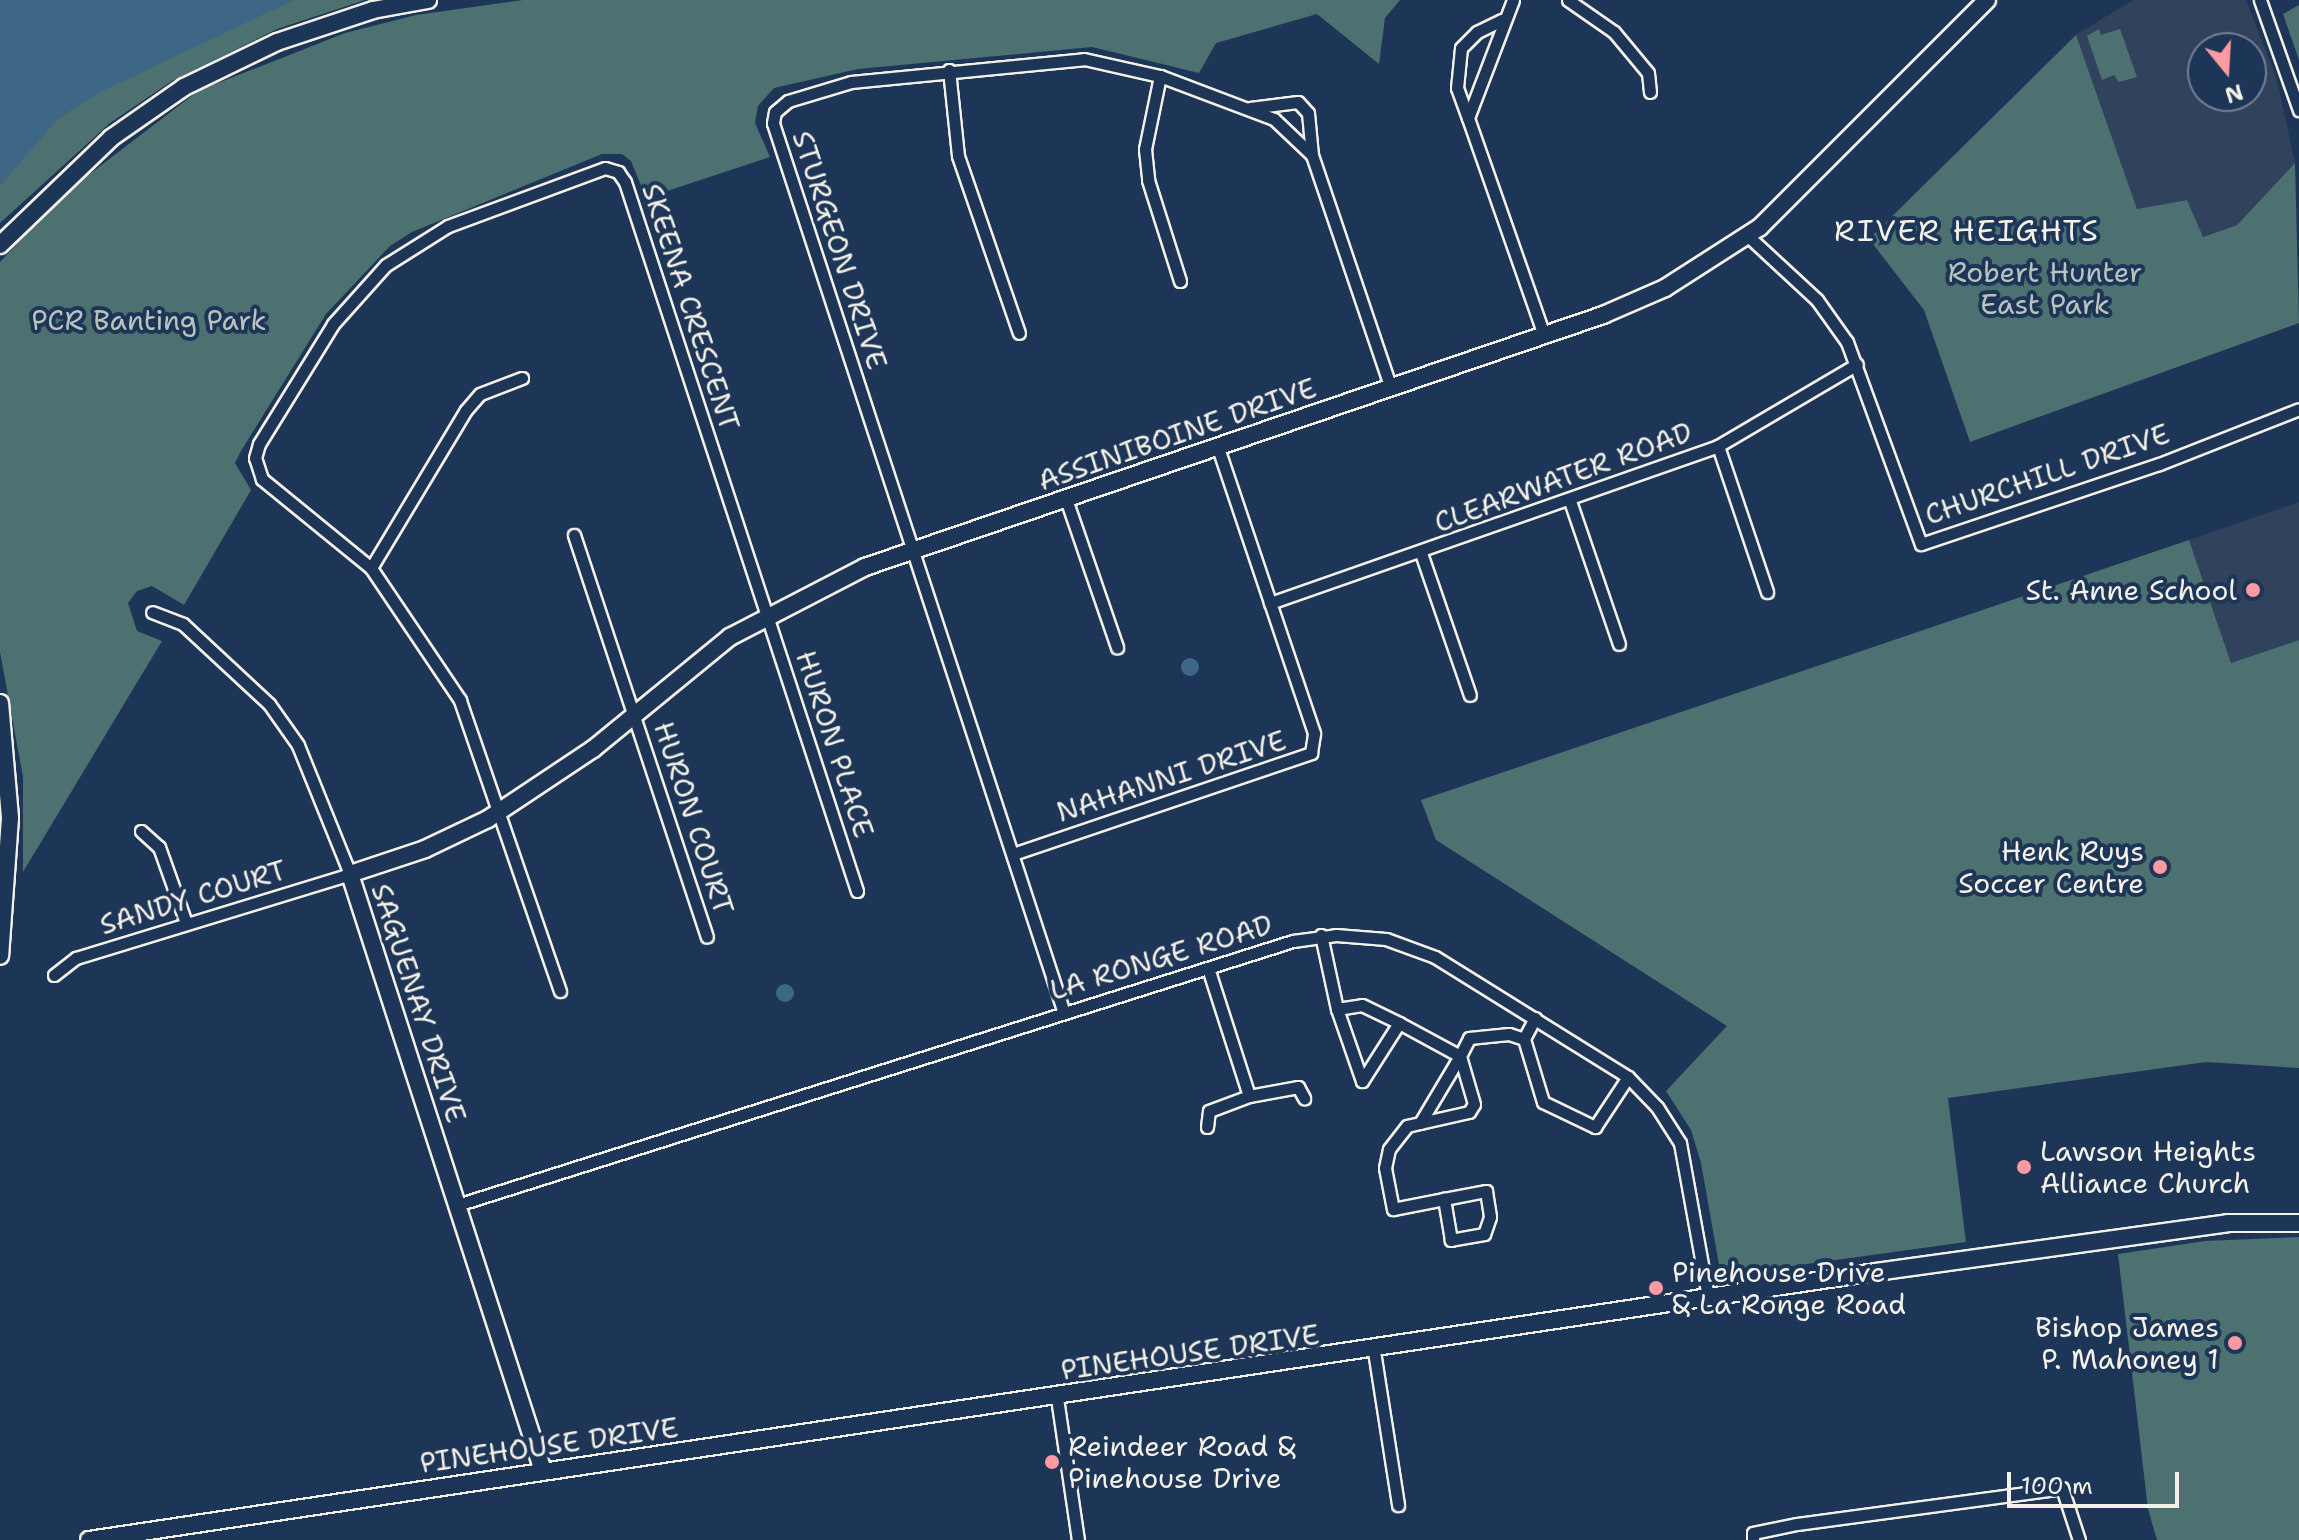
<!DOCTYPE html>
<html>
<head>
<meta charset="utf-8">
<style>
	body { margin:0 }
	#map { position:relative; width:2299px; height:1540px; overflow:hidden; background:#1d3557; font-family:"Shantell Sans",sans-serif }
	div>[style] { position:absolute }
	.built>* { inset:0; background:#30425c }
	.green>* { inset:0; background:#4d7071 }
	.water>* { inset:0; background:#3e6786 }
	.round { border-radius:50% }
	.roads { filter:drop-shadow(2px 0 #f4f1e8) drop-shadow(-2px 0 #f4f1e8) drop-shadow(0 2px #f4f1e8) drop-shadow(0 -2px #f4f1e8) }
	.street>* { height:11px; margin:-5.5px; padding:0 5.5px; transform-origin:5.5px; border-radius:5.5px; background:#1d3557 }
	.secondary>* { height:16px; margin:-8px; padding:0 8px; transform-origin:8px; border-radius:8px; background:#1d3557 }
	.dots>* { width:22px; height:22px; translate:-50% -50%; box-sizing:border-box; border:4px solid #1d3557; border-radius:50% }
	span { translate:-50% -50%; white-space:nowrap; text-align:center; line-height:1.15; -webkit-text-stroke:8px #1d3557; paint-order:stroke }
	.street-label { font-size:28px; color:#f4f1e8 }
	.park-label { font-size:28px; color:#bac4be }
	.poi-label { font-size:28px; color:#f4f1e8 }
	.right { translate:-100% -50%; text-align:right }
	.left { translate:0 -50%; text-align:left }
	.neighbourhood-label { font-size:30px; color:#f4f1e8; letter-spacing:2px }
	.north { position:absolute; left:2187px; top:32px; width:80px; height:80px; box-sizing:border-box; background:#1d3557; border:2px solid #738091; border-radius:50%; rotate:162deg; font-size:22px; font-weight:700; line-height:32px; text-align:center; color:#f4f1e8 }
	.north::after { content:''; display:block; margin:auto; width:28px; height:36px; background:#ff9aa2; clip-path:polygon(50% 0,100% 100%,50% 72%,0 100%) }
	.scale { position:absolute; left:2007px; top:1472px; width:172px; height:36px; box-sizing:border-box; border:4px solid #f4f1e8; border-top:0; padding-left:10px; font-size:24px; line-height:28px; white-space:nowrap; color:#f4f1e8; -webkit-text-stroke:6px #1d3557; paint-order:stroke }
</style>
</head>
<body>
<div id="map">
	<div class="built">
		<i style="clip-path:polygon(evenodd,2133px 0,2246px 0,2277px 80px,2295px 163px,2237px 225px,2202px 237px,2187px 200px,2137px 209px,2076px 35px,2133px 0,2203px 48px,2251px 48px,2251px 96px,2203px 96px,2203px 48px)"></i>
		<i style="clip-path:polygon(2299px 502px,2299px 640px,2231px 663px,2189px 540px)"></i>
	</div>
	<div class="green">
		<i style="clip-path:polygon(284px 0,365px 0,277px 29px,172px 81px,110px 123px,0 223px,0 165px,57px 104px)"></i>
		<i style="clip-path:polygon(523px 0,1400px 0,1385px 18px,1379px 64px,1317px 14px,1216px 43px,1199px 73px,1092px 47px,858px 69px,774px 88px,758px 106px,755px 123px,770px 157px,646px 198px,631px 161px,622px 154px,602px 154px,412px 232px,390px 246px,326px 314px,241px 451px,235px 463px,251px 490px,184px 605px,152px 586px,137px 591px,128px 603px,137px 631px,162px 641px,23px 872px,23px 777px,0 652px,0 262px,65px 193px,198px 91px,345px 33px,416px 15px)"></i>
		<i style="clip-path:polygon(2299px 5px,2299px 60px,2283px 14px)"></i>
		<i style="clip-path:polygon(2099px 29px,2101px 35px,2120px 29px,2137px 77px,2119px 82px,2114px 75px,2102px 80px,2087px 36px)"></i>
		<i style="clip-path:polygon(2076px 35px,2137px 209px,2187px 200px,2203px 237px,2237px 225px,2295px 163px,2299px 323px,1970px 442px,1924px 310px,1869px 239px)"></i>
		<i style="clip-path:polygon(2189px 540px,2231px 663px,2299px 640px,2299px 1068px,2206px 1062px,1948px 1098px,1966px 1242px,1721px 1276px,1701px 1163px,1691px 1130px,1666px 1091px,1727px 1026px,1436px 840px,1421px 800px)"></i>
		<i style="clip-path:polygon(2299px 1237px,2299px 1540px,2157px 1540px,2148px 1509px,2118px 1254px,2205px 1241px)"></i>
	</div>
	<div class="water">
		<i style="clip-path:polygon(0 0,294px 0,98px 93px,58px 119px,0 186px)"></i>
		<i class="round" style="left:1181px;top:658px;width:18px;height:18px"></i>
		<i class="round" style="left:776px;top:984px;width:18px;height:18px"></i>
	</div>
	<div class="roads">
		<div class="street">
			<i style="left:1513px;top:0;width:126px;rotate:110.9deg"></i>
			<i style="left:1468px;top:118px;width:230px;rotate:70.7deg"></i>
			<i style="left:1568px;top:0;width:56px;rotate:34.8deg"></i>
			<i style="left:1614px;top:32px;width:53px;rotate:50.3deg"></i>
			<i style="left:1648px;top:73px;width:19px;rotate:84deg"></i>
			<i style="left:2260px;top:0;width:117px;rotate:70.5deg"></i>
			<i style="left:949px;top:70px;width:86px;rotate:84deg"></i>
			<i style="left:958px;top:156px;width:187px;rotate:71deg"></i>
			<i style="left:1160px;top:76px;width:75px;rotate:101.6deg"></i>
			<i style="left:1145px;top:149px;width:31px;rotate:84deg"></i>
			<i style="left:1148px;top:180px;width:106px;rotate:72.4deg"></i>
			<i style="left:1250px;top:108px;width:48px;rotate:-7.1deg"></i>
			<i style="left:1298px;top:102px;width:15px;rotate:48deg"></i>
			<i style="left:1308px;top:113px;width:42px;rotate:84.6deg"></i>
			<i style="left:1468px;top:118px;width:32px;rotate:-110deg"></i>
			<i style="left:1457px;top:88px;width:40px;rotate:-84.3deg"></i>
			<i style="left:1461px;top:48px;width:23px;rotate:-45deg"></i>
			<i style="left:1477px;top:32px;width:28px;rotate:-26deg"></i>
			<i style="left:1748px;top:236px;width:94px;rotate:42.8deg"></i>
			<i style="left:1817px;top:300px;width:52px;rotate:54.5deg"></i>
			<i style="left:1847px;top:342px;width:215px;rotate:69.9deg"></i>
			<i style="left:1921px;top:544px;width:251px;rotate:-18.6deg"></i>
			<i style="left:2159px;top:464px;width:150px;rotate:-21.4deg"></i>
			<i style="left:1718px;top:446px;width:154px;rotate:71.4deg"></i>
			<i style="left:1066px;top:499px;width:157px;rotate:71deg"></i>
			<i style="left:1570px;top:501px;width:151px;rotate:71.1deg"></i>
			<i style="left:574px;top:535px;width:423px;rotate:71.7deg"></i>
			<i style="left:1421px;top:553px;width:150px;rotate:71deg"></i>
			<i style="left:371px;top:568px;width:184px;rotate:-59deg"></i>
			<i style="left:466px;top:410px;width:21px;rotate:-49deg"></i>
			<i style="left:480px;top:394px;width:45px;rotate:-20.9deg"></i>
			<i style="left:1270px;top:603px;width:475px;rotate:-19.3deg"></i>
			<i style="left:1718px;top:446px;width:161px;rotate:-30.5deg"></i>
			<i style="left:141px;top:831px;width:24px;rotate:42deg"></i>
			<i style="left:159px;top:847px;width:81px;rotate:70.4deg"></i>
			<i style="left:1013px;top:854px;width:315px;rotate:-18.7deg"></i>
			<i style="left:1311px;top:753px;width:20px;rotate:-81deg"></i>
			<i style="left:1314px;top:733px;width:301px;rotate:-108.6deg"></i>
			<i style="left:1321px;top:935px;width:76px;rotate:77.8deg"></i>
			<i style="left:1208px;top:968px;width:134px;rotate:72.2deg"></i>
			<i style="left:54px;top:975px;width:28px;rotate:-38deg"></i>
			<i style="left:76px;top:958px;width:287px;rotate:-17deg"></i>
			<i style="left:350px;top:874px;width:139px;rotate:-112deg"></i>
			<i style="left:298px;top:745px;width:50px;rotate:-125.3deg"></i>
			<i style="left:269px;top:704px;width:117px;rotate:-137.1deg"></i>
			<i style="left:183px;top:624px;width:33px;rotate:-159deg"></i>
			<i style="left:560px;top:991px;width:308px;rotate:-109deg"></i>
			<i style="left:460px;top:700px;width:159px;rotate:-124deg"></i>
			<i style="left:371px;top:568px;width:141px;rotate:-140.8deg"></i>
			<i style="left:262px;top:479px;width:22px;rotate:-108deg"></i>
			<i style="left:255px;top:458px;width:15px;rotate:-74deg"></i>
			<i style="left:259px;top:444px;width:141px;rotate:-58.3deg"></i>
			<i style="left:333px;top:324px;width:79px;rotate:-48.1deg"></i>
			<i style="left:386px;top:265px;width:73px;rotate:-32.2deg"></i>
			<i style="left:448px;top:226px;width:167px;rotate:-20.3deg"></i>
			<i style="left:605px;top:168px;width:14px;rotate:17deg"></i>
			<i style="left:618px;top:172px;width:12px;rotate:55deg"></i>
			<i style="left:625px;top:182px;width:746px;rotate:71.88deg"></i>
			<i style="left:1064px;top:1013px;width:936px;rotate:-108.11deg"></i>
			<i style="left:773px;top:123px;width:11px;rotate:-80deg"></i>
			<i style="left:775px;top:112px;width:17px;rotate:-40deg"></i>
			<i style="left:788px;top:101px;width:66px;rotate:-16.8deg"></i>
			<i style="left:851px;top:82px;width:234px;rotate:-5.6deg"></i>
			<i style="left:1084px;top:59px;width:78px;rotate:12.6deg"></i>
			<i style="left:1160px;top:76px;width:122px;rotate:20.7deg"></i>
			<i style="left:1274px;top:119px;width:52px;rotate:43.5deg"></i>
			<i style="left:1312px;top:155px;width:246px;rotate:71.3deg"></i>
			<i style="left:1535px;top:1018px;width:24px;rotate:118deg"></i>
			<i style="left:1524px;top:1039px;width:66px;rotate:73.2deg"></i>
			<i style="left:1543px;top:1102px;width:58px;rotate:25.7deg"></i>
			<i style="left:1595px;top:1127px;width:60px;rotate:-56.6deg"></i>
			<i style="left:1399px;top:1023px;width:69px;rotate:122.5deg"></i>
			<i style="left:1362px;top:1081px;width:76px;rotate:-109.1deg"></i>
			<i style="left:1337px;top:1009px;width:25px;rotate:-9deg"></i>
			<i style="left:1362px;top:1005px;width:41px;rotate:25.9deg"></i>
			<i style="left:1399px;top:1023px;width:69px;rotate:28.4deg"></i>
			<i style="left:1460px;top:1056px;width:78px;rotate:120.8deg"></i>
			<i style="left:1420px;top:1123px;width:50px;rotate:-12.7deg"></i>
			<i style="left:1469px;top:1112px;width:9px;rotate:-58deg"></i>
			<i style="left:1474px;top:1104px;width:50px;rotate:-106.3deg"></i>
			<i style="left:1460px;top:1056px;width:20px;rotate:-63deg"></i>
			<i style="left:1469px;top:1038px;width:40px;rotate:-5.7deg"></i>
			<i style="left:1509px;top:1034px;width:16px;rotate:18deg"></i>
			<i style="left:1420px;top:1123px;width:13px;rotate:167deg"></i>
			<i style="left:1407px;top:1126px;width:29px;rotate:128deg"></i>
			<i style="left:1389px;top:1149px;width:19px;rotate:102deg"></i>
			<i style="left:1385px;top:1168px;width:42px;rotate:79deg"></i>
			<i style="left:1393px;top:1209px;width:52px;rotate:-11.1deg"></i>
			<i style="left:1444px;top:1199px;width:43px;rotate:-10.8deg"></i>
			<i style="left:1486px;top:1191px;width:26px;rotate:81deg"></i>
			<i style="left:1490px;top:1217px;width:18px;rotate:109deg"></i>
			<i style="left:1484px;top:1234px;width:34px;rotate:170deg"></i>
			<i style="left:1451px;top:1240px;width:42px;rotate:-99.7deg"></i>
			<i style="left:1207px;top:1127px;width:16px;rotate:-83deg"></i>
			<i style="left:1209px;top:1111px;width:43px;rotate:-20.6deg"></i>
			<i style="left:1249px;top:1096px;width:50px;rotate:-10.4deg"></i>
			<i style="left:1298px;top:1087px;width:13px;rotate:61deg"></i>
			<i style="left:457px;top:1205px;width:877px;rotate:-17.53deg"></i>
			<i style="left:1293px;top:941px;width:43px;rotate:-7.9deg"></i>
			<i style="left:1336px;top:935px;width:50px;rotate:4.6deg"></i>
			<i style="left:1386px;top:939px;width:52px;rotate:20.2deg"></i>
			<i style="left:1435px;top:957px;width:227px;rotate:31.9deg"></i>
			<i style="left:1628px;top:1077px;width:42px;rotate:46deg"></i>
			<i style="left:1657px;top:1107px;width:43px;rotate:57.4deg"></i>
			<i style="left:1680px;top:1143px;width:157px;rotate:79.7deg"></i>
			<i style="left:1374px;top:1351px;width:156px;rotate:81.1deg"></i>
			<i style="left:1057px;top:1398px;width:144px;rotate:81.6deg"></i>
			<i style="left:1753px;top:1540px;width:7px;rotate:-90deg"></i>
			<i style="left:1753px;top:1533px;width:45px;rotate:-11.6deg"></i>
			<i style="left:1797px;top:1524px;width:267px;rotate:-7.7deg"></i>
			<i style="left:2062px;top:1488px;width:55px;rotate:71.9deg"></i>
		</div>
		<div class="secondary">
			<i style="left:0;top:245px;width:154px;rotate:-43.9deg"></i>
			<i style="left:111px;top:138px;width:89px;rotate:-34.9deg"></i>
			<i style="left:184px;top:87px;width:103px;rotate:-25.8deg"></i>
			<i style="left:277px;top:42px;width:101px;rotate:-18.4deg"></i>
			<i style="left:373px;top:10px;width:56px;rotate:-10.3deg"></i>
			<i style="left:0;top:703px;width:115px;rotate:85deg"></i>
			<i style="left:10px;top:818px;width:138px;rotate:94.1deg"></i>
			<i style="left:543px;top:1471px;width:627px;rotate:-107.92deg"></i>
			<i style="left:350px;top:874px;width:79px;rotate:-18.4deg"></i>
			<i style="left:425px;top:849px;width:70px;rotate:-25.5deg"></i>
			<i style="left:488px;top:819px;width:126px;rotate:-33.7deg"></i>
			<i style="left:593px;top:749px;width:177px;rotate:-39.3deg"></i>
			<i style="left:730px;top:637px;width:152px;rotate:-27.4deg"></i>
			<i style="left:865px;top:567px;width:780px;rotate:-18.85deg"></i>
			<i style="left:1603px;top:315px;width:68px;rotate:-23.5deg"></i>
			<i style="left:1665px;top:288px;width:113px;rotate:-32.7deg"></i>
			<i style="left:1760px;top:227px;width:321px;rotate:-45deg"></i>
			<i style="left:89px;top:1540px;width:1807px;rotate:-8.53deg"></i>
			<i style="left:1876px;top:1272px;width:355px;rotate:-7.9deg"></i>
			<i style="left:2228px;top:1223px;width:71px"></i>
		</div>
	</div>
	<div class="dots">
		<i style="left:2253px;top:590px;background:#ff9aa2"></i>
		<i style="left:2160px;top:867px;background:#ff9aa2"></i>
		<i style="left:2024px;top:1167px;background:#ff9aa2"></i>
		<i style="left:1656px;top:1288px;background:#ff9aa2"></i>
		<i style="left:2235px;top:1343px;background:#ff9aa2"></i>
		<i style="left:1052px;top:1462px;background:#ff9aa2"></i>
	</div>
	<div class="street-label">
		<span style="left:840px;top:250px;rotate:72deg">STURGEON DRIVE</span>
		<span style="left:691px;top:307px;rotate:72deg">SKEENA CRESCENT</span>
		<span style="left:1177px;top:434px;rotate:-19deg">ASSINIBOINE DRIVE</span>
		<span style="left:2047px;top:474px;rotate:-19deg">CHURCHILL DRIVE</span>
		<span style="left:1563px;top:477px;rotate:-20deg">CLEARWATER ROAD</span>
		<span style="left:835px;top:744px;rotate:72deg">HURON PLACE</span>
		<span style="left:1171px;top:776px;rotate:-18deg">NAHANNI DRIVE</span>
		<span style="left:694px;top:818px;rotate:72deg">HURON COURT</span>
		<span style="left:193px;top:897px;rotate:-17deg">SANDY COURT</span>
		<span style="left:1161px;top:957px;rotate:-17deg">LA RONGE ROAD</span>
		<span style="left:419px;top:1003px;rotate:72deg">SAGUENAY DRIVE</span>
		<span style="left:1190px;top:1352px;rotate:-8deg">PINEHOUSE DRIVE</span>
		<span style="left:549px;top:1445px;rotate:-8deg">PINEHOUSE DRIVE</span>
	</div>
	<div class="park-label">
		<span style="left:2045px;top:288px">Robert Hunter<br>East Park</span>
		<span style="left:149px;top:320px">PCR Banting Park</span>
	</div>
	<div class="poi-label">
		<span class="right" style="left:2237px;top:590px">St. Anne School</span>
		<span class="right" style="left:2144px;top:867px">Henk Ruys<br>Soccer Centre</span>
		<span class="left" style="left:2040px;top:1167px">Lawson Heights<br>Alliance Church</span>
		<span class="left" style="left:1672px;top:1288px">Pinehouse Drive<br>&amp; La Ronge Road</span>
		<span class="right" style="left:2219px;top:1343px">Bishop James<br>P. Mahoney 1</span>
		<span class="left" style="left:1068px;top:1462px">Reindeer Road &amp;<br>Pinehouse Drive</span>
	</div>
	<div class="neighbourhood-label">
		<span style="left:1967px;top:231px">RIVER HEIGHTS</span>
	</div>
	<div class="north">N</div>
	<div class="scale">100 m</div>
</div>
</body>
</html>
